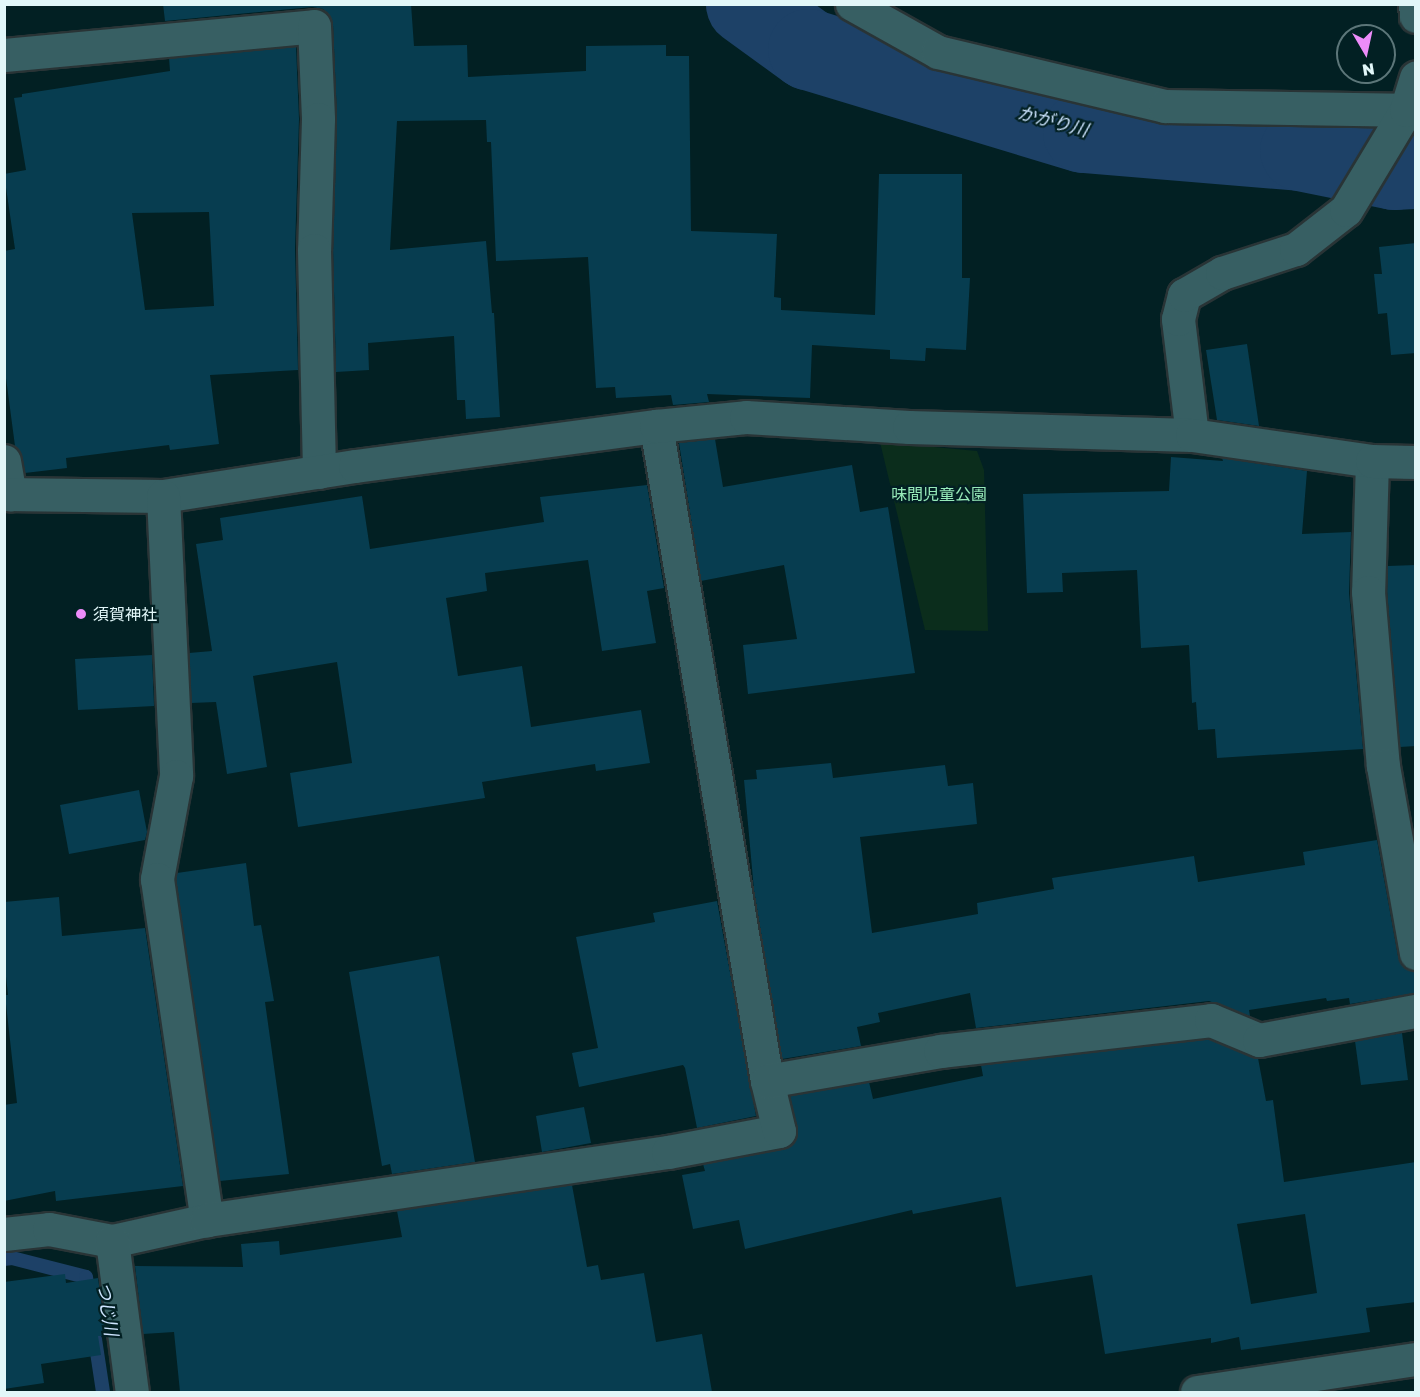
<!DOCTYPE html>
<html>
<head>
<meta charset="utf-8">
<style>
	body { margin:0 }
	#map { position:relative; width:1420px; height:1397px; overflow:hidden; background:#022023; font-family:"Golos Text","Noto Sans JP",sans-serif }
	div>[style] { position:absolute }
	.green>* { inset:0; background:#0b2d1c }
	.stream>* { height:14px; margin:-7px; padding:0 7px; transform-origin:7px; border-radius:7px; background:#1d4167 }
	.river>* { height:81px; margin:-40.5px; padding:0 40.5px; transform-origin:40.5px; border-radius:40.5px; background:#1d4167 }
	.building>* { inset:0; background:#073d50 }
	.roads { filter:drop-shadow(2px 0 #293436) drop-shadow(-2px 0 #293436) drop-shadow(0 2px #293436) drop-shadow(0 -2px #293436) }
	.street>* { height:33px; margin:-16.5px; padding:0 16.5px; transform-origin:16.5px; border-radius:16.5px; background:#375f63 }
	.dots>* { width:16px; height:16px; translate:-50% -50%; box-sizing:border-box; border:3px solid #022023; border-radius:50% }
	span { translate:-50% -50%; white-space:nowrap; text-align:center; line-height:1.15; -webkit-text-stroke:4.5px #022023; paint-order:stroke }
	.park-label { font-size:16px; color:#97eab9 }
	.poi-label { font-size:16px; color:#e2f7f9 }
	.left { translate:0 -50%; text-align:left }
	.water-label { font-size:18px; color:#cee5ff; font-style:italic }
	.frame { position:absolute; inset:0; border:6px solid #e2f7f9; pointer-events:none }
	.north { position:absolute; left:1336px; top:24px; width:60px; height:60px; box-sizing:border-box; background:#022023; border:2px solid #5c7679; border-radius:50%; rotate:171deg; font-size:16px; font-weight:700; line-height:24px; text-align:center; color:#e2f7f9 }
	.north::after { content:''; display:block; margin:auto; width:21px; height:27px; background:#ed8cf9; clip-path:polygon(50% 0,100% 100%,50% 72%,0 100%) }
</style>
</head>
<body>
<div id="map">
	<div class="green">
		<i style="clip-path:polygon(880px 442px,977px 451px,984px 470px,988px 631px,925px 630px)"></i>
	</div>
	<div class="stream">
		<i style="left:4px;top:1259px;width:8px;rotate:-7deg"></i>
		<i style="left:12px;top:1258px;width:76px;rotate:14.4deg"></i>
		<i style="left:86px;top:1277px;width:19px;rotate:81deg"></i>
		<i style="left:95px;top:1339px;width:54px;rotate:81.4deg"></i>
	</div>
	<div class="river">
		<i style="left:746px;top:4px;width:77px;rotate:36deg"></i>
		<i style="left:808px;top:49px;width:287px;rotate:16.8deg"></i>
		<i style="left:1083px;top:132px;width:218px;rotate:4.7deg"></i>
		<i style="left:1300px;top:150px;width:96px;rotate:11.4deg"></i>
		<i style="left:1394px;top:169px;width:22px;rotate:-3deg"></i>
	</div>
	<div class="building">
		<i style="clip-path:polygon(163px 4px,411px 4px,414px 46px,467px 45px,468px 77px,586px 71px,586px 46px,666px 45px,666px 56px,689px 56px,691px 231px,777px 234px,774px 297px,781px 298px,781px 310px,875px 315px,879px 174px,962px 174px,962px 278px,970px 278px,966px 350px,926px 348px,925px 361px,890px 359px,890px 350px,812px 345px,810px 398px,707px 394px,709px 402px,673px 405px,671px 395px,616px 398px,615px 387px,596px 388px,588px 257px,496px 261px,491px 142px,487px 142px,486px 120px,397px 121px,390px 250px,486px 241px,492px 313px,494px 313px,500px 417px,466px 419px,465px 400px,457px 400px,454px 336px,368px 343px,369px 370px,336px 372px,333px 250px,337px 118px,333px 25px,330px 16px,323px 9px,312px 7px,165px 21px)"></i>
		<i style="clip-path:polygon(evenodd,296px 46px,299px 119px,295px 249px,298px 370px,210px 375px,219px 444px,170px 450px,169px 445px,66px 458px,67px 468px,25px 473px,22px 457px,15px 446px,4px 363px,4px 251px,15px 249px,4px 174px,26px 170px,14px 98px,22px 97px,22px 94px,170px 71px,169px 58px,296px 46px,209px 212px,214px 306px,145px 310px,132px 213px,209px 212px)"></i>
		<i style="clip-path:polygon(1416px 243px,1416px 353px,1391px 355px,1387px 313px,1378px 314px,1374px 274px,1382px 274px,1379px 247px)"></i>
		<i style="clip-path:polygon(1247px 344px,1259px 426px,1217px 420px,1206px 350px)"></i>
		<i style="clip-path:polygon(715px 439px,723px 487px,852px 465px,860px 512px,888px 507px,915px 673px,748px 694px,743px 645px,797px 639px,784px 565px,701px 581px,679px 443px)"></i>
		<i style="clip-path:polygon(1171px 457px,1223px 461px,1222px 458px,1307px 471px,1302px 534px,1351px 532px,1349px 593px,1363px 749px,1217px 758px,1215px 729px,1198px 730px,1196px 702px,1192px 703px,1189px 645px,1141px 648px,1137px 570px,1062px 573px,1063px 592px,1027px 593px,1023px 494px,1169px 491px)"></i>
		<i style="clip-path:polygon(647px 485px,664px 588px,647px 591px,656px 643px,602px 651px,588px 560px,485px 573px,487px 591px,446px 598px,458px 676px,522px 666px,531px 727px,641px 710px,650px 763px,596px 771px,595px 764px,482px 782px,485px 798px,298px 827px,290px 773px,352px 763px,337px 662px,253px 676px,267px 767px,227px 774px,216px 702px,191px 703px,189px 653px,212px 651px,196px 544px,223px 540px,220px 518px,362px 496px,370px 549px,544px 522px,540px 497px)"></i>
		<i style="clip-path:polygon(1416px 565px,1416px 746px,1400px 747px,1387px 591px,1388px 566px)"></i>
		<i style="clip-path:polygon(152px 655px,154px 706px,78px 710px,75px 659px)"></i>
		<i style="clip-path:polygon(831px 763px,833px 778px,945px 765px,948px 786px,973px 783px,977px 824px,860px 837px,872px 933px,978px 914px,977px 903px,1054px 889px,1052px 878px,1194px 856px,1198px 882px,1305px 865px,1303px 852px,1377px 840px,1398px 956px,1402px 965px,1416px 971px,1416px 993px,1350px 1004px,1349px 998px,1327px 1001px,1326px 998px,1249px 1010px,1250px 1016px,1209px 1001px,976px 1028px,970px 993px,878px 1013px,880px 1022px,857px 1027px,861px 1046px,782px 1059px,754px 890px,744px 780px,757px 779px,756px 770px)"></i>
		<i style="clip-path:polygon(139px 790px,147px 832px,145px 840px,69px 854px,60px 805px)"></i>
		<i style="clip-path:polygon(246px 863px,254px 926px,261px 925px,274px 1001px,265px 1002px,289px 1174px,220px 1181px,176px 879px,177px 873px)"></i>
		<i style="clip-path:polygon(59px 897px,62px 936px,145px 928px,183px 1186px,56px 1201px,55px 1191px,4px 1201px,4px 1105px,17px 1103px,5px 995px,8px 995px,4px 958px,4px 902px)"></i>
		<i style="clip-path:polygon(717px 901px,756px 1116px,697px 1128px,685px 1068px,683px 1065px,579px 1087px,572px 1053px,598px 1048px,576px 937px,655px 922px,653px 913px)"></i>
		<i style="clip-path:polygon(439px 956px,475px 1162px,392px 1174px,390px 1164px,382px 1166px,349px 972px)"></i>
		<i style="clip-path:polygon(1402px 1033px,1408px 1080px,1361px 1085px,1355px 1041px)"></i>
		<i style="clip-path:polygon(evenodd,1208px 1039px,1258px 1058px,1266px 1101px,1273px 1100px,1284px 1182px,1416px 1162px,1416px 1302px,1366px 1308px,1370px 1332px,1241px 1350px,1239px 1337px,1211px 1343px,1211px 1338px,1105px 1354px,1092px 1275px,1016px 1287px,1001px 1197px,913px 1214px,912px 1210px,745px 1249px,739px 1220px,693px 1229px,682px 1175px,705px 1171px,703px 1164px,782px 1149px,791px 1145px,797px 1137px,797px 1127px,790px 1096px,869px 1082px,873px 1099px,983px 1076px,981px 1065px,1208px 1039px,1305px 1214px,1317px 1293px,1251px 1304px,1237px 1224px,1305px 1214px)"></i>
		<i style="clip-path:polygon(584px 1107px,591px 1143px,542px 1152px,536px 1116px)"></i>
		<i style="clip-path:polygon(572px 1185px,587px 1267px,598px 1265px,601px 1280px,644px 1273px,656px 1342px,702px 1334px,712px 1392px,180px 1392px,174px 1332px,143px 1334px,135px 1266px,243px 1267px,241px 1244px,279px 1241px,280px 1255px,402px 1237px,397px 1211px)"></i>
		<i style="clip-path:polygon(65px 1274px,66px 1283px,98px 1278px,106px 1336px,98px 1336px,101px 1355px,41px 1364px,44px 1383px,4px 1389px,4px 1282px)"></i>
	</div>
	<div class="roads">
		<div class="street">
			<i style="left:852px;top:4px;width:98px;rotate:29.2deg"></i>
			<i style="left:938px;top:52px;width:233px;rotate:13.4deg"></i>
			<i style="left:1165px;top:106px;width:251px;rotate:0.9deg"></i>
			<i style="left:1415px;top:4px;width:12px;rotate:85deg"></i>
			<i style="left:4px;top:55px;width:311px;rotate:-5.3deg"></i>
			<i style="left:314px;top:26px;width:93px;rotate:87.5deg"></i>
			<i style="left:318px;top:119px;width:131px;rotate:91.7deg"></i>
			<i style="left:314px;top:250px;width:222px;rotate:88.7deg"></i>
			<i style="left:656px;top:426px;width:664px;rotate:80.38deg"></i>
			<i style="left:1192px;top:435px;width:117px;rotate:-96.9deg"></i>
			<i style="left:1178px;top:319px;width:25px;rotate:-76deg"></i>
			<i style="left:1184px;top:295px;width:44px;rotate:-30.1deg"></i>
			<i style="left:1222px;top:273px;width:78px;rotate:-18deg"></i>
			<i style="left:1296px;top:249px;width:63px;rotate:-38deg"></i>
			<i style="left:1346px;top:210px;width:117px;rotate:-59deg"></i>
			<i style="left:1406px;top:110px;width:34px;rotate:-73deg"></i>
			<i style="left:4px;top:461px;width:34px;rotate:80deg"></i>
			<i style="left:1372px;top:461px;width:131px;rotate:91.7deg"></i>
			<i style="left:1368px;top:592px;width:175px;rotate:85.1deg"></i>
			<i style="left:1383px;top:766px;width:190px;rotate:80deg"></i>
			<i style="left:4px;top:494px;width:159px;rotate:0.7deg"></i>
			<i style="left:163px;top:496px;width:194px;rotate:-8.9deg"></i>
			<i style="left:355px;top:466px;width:304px;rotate:-7.6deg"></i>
			<i style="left:656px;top:426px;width:90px;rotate:-5.7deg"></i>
			<i style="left:746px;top:417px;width:163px;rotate:3.5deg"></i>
			<i style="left:909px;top:427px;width:283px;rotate:1.6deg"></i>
			<i style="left:1192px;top:435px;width:182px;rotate:8.2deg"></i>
			<i style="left:1372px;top:461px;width:44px;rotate:1.3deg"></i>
			<i style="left:163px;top:496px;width:280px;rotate:87.3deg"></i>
			<i style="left:176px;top:776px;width:105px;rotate:100.5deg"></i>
			<i style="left:157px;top:879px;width:345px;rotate:81.7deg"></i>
			<i style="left:4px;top:1234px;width:45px;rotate:-6.3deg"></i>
			<i style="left:49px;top:1229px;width:64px;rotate:10.8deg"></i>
			<i style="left:112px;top:1241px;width:97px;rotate:-12.5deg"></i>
			<i style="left:207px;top:1220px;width:466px;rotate:-8.4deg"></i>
			<i style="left:668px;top:1152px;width:113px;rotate:-10.7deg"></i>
			<i style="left:779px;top:1131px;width:51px;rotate:-103.5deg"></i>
			<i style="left:767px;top:1081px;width:176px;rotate:-9.8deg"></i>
			<i style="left:940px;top:1051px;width:273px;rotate:-6.5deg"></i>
			<i style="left:1211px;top:1020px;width:52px;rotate:22.6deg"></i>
			<i style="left:1259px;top:1040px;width:160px;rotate:-10.5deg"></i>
			<i style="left:112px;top:1241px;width:152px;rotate:82.5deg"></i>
			<i style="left:1197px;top:1392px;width:221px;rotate:-8.6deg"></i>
		</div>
	</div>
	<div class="dots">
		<i style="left:81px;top:614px;background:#ed8cf9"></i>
	</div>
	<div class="park-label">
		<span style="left:939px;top:494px">味間児童公園</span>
	</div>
	<div class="poi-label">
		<span class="left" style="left:93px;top:614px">須賀神社</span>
	</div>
	<div class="water-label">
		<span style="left:1053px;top:121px;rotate:15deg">かがり川</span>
		<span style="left:108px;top:1309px;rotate:81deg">つじ川</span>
	</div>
	<div class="frame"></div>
	<div class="north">N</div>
</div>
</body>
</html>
